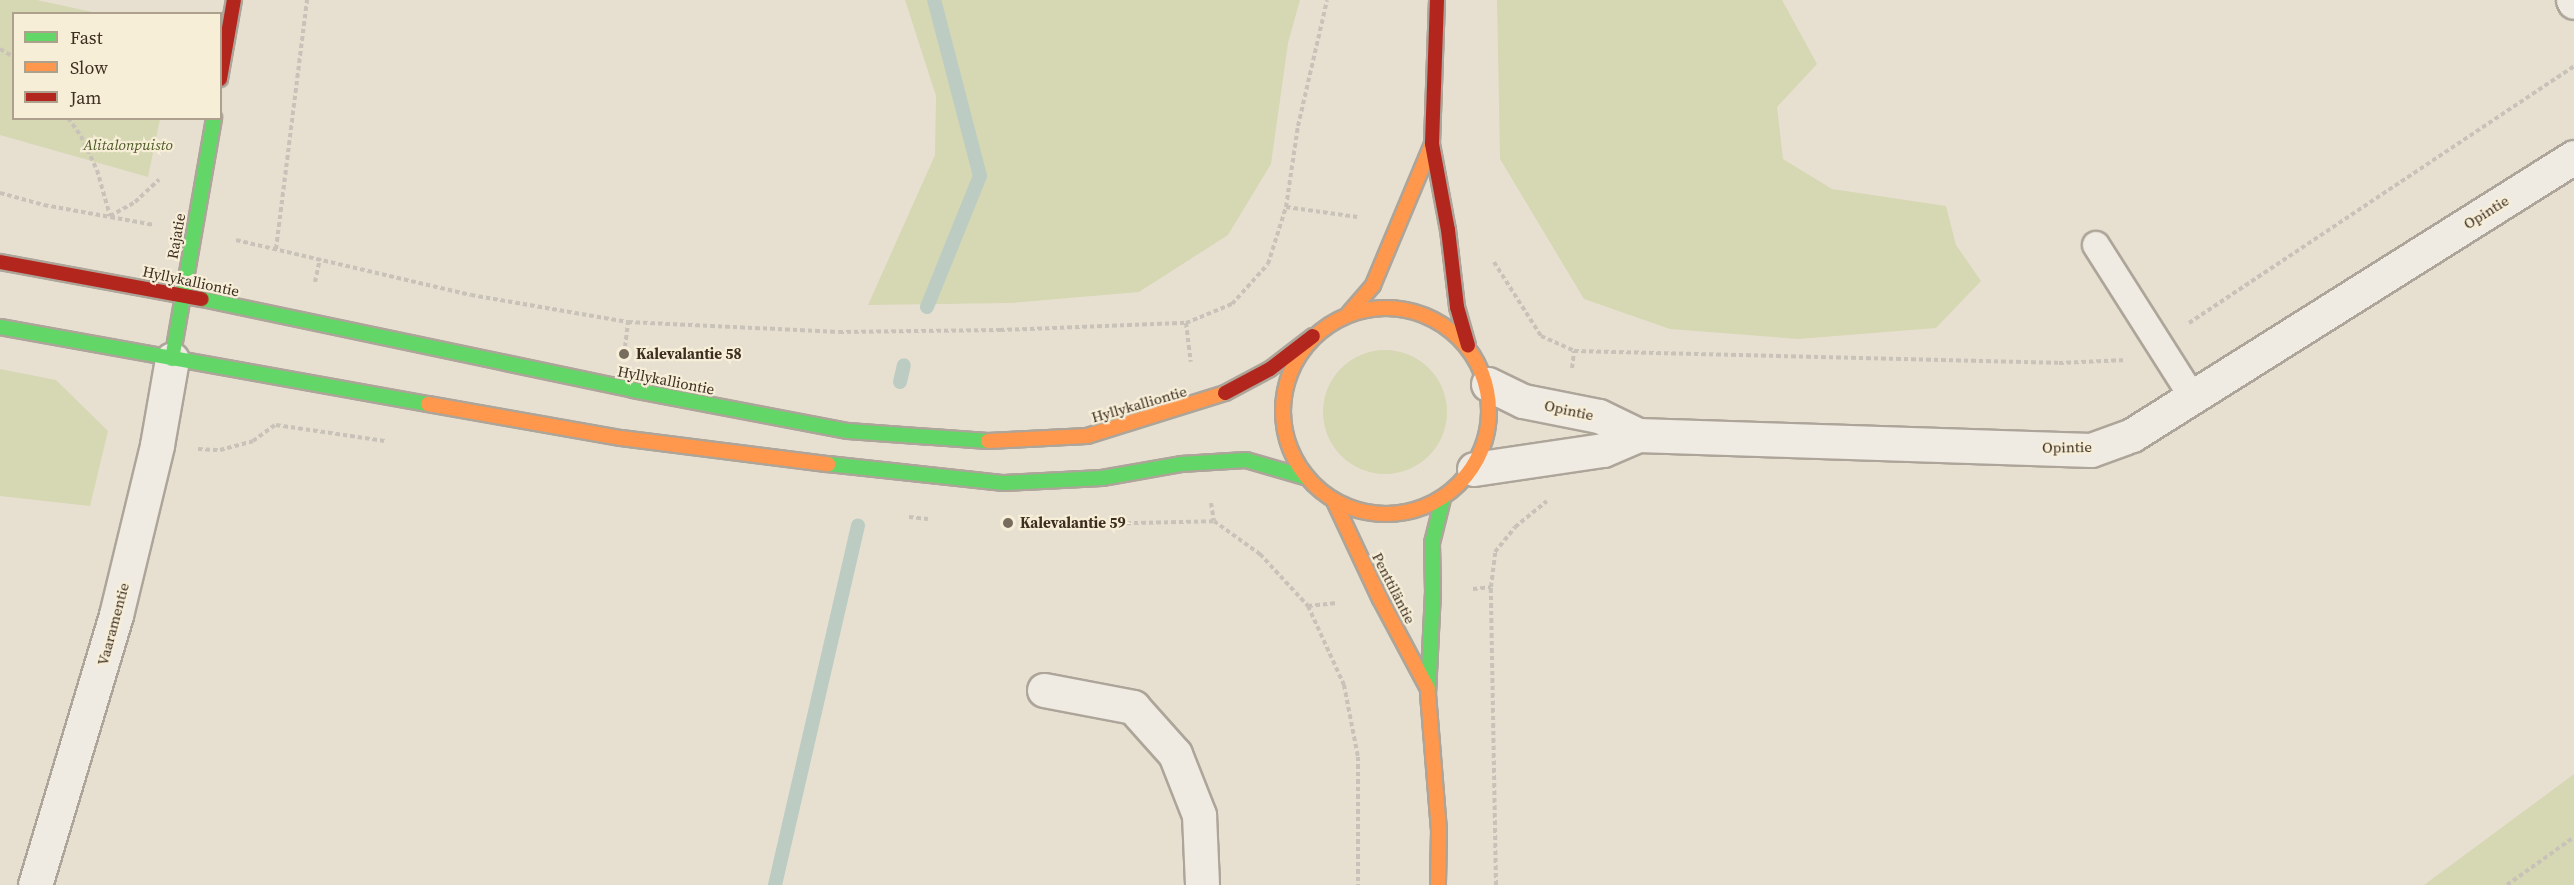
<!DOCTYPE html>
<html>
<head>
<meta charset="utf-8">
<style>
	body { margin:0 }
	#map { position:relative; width:2574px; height:885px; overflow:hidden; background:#e7e0d1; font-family:"Source Serif 4",serif }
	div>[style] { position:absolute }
	.green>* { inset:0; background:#d6d7b3 }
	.round { border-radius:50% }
	.stream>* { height:14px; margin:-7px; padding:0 7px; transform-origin:7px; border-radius:7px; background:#bcccc2 }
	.path>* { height:4px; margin-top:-2px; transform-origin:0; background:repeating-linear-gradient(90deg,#c8c2b9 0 4.5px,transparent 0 7.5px) }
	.roads { filter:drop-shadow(2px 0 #ada599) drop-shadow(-2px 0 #ada599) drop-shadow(0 2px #ada599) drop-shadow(0 -2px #ada599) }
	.lane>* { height:26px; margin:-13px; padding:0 13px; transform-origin:13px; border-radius:13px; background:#efebe3 }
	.street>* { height:33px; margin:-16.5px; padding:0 16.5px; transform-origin:16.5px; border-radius:16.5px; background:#efebe3 }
	.fast>* { height:14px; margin:-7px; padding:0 7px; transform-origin:7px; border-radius:7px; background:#63d668 }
	.slow>* { height:14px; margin:-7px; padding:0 7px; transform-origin:7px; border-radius:7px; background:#ff974d }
	.slow>.ring { margin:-7px; padding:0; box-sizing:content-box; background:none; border:14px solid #ff974d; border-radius:50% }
	.jam>* { height:14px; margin:-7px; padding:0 7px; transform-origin:7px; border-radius:7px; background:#b3261e }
	.dots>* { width:16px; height:16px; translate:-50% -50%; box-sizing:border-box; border:3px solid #f7eed8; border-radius:50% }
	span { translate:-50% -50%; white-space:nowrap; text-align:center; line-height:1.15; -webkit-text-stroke:4.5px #f7eed8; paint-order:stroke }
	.park-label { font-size:15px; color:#4d5a26; font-style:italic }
	.street-label { font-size:15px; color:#3d2e20 }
	.poi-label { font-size:15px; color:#3d2e20; font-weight:700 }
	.left { translate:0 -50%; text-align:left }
	.legend { position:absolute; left:12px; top:12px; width:210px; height:108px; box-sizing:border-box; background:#f7eed8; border:2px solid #ada18e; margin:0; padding:8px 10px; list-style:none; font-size:18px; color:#3d2e20 }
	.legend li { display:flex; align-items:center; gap:12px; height:30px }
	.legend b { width:30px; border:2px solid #ada18e }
</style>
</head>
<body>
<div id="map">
	<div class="green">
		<i style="clip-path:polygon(0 0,37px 0,97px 13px,14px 14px,14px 118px,160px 119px,148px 177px,0 135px)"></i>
		<i style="clip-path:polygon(905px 0,1300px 0,1288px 43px,1271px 164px,1228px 235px,1139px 292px,1011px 303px,868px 305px,935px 155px,936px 96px)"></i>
		<i style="clip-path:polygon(1497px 0,1782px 0,1817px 64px,1777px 107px,1783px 159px,1832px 189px,1946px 206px,1956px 245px,1981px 281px,1936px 328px,1798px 339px,1670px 329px,1584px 299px,1500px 159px)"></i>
		<i class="round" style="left:1323px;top:350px;width:124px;height:124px"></i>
		<i style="clip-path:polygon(0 369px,56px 380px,108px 431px,90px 506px,0 496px)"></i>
		<i style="clip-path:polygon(2574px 774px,2574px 885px,2424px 885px)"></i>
	</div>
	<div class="stream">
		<i style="left:927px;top:307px;width:141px;rotate:-68deg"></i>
		<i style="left:980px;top:176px;width:182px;rotate:-104.6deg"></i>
		<i style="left:900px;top:382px;width:17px;rotate:-77deg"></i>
		<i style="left:775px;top:885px;width:369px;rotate:-77deg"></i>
	</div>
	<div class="path">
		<i style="left:0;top:49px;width:16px;rotate:30deg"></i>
		<i style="left:68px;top:118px;width:22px;rotate:54deg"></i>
		<i style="left:81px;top:136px;width:38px;rotate:65deg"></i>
		<i style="left:97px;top:170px;width:48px;rotate:74.2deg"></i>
		<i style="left:110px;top:216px;width:29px;rotate:-29deg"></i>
		<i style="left:135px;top:202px;width:33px;rotate:-43deg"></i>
		<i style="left:0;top:193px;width:46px;rotate:15.3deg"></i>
		<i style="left:44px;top:205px;width:112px;rotate:10.3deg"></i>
		<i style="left:1286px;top:207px;width:72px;rotate:8deg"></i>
		<i style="left:236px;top:240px;width:241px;rotate:13.2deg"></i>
		<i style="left:471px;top:295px;width:159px;rotate:9.8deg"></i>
		<i style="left:628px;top:322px;width:211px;rotate:2.7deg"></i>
		<i style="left:839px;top:332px;width:161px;rotate:-0.7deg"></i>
		<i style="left:1000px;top:330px;width:186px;rotate:-2.2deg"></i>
		<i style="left:1186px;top:323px;width:50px;rotate:-22.4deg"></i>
		<i style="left:1232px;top:304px;width:54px;rotate:-48deg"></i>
		<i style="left:1268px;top:264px;width:60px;rotate:-72.5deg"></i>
		<i style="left:1286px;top:207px;width:82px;rotate:-81.6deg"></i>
		<i style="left:1298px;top:126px;width:129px;rotate:-77deg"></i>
		<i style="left:276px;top:249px;width:251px;rotate:-82.9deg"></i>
		<i style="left:1494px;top:262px;width:88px;rotate:57.6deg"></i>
		<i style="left:1541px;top:336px;width:36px;rotate:24deg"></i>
		<i style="left:1574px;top:351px;width:485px;rotate:1.4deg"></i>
		<i style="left:2059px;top:363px;width:67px;rotate:-2.6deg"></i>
		<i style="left:315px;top:282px;width:24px;rotate:-78deg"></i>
		<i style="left:1186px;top:323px;width:39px;rotate:83deg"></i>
		<i style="left:2189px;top:323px;width:463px;rotate:-33.7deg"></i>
		<i style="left:625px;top:347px;width:25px;rotate:-83deg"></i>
		<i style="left:1572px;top:368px;width:17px;rotate:-83deg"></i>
		<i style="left:276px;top:425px;width:110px;rotate:8.4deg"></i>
		<i style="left:198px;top:449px;width:22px;rotate:3deg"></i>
		<i style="left:220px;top:450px;width:34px;rotate:-15deg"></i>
		<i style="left:253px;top:441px;width:29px;rotate:-36deg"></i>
		<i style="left:1211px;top:503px;width:18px;rotate:81deg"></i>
		<i style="left:1214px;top:521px;width:57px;rotate:35.7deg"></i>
		<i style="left:1260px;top:554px;width:71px;rotate:47.3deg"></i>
		<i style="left:1308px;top:606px;width:87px;rotate:65.5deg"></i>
		<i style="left:1344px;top:685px;width:73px;rotate:79deg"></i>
		<i style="left:1358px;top:757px;width:128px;rotate:90deg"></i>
		<i style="left:909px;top:517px;width:19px;rotate:6deg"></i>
		<i style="left:1044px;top:525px;width:170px;rotate:-1.3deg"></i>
		<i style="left:1473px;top:589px;width:18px;rotate:-6deg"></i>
		<i style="left:1308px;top:606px;width:29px;rotate:-6deg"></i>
		<i style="left:1496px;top:885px;width:298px;rotate:-91deg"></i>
		<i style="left:1491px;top:587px;width:35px;rotate:-83deg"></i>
		<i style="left:1495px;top:552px;width:32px;rotate:-51deg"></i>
		<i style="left:1515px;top:527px;width:41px;rotate:-39.1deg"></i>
		<i style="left:2507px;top:885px;width:82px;rotate:-35.6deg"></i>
	</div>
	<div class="roads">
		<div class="lane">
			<i style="left:2096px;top:245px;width:179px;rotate:57.6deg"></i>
		</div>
		<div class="street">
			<i style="left:2573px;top:0;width:2px;rotate:63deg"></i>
			<i style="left:1488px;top:384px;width:39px;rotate:26deg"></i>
			<i style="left:1523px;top:401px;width:77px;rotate:11.2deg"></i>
			<i style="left:1599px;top:416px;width:43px;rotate:26deg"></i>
			<i style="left:1638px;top:435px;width:453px;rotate:1.9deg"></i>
			<i style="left:2091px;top:450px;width:44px;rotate:-20.1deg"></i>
			<i style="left:2132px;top:435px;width:522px;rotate:-32.17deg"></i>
			<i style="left:1474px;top:469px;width:130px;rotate:-8.4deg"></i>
			<i style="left:1603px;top:450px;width:38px;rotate:-23deg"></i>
			<i style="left:1044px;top:690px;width:91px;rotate:10.8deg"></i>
			<i style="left:1133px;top:707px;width:63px;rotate:48.2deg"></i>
			<i style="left:1175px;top:754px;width:66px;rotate:68.5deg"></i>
			<i style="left:1199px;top:815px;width:70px;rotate:87.5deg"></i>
			<i style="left:35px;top:885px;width:282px;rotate:-73.3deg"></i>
			<i style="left:116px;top:615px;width:175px;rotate:-76.4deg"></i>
			<i style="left:157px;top:445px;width:87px;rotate:-80.1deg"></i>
		</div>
		<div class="fast">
			<i style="left:202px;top:299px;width:441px;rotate:11.9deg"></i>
			<i style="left:633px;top:390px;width:219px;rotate:10.8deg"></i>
			<i style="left:848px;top:431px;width:140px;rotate:4.1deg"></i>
			<i style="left:0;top:327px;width:435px;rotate:10.2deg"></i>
			<i style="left:172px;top:359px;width:245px;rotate:-80.1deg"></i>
			<i style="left:828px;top:464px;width:177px;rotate:6.2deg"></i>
			<i style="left:1004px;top:483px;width:98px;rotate:-2.9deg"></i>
			<i style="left:1102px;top:478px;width:80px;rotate:-10deg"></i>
			<i style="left:1181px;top:464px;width:65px;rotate:-3.5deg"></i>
			<i style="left:1246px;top:460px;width:61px;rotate:16.1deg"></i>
			<i style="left:1428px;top:694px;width:102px;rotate:-87.2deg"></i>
			<i style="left:1433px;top:592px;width:49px;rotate:-91.2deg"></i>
			<i style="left:1432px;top:543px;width:45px;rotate:-76deg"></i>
		</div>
		<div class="slow">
			<i class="ring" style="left:1283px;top:308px;width:192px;height:192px"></i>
			<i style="left:1349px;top:313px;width:37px;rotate:-49deg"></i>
			<i style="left:1373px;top:285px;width:153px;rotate:-67.3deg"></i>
			<i style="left:428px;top:404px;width:196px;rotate:10deg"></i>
			<i style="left:621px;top:438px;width:209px;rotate:7.2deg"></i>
			<i style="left:988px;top:441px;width:99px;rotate:-2.9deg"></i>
			<i style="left:1087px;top:436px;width:145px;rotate:-17.3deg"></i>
			<i style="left:1334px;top:501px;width:108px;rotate:64.9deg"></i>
			<i style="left:1380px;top:599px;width:102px;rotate:61.9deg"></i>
			<i style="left:1428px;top:694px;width:137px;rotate:85.4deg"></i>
			<i style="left:1439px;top:831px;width:54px;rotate:91.1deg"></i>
		</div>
		<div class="jam">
			<i style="left:1437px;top:0;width:144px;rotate:92deg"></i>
			<i style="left:1432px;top:144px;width:87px;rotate:79.5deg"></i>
			<i style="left:1448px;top:230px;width:78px;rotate:83.3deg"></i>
			<i style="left:1457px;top:307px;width:40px;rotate:74deg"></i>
			<i style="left:220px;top:79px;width:80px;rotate:-80deg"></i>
			<i style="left:0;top:262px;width:205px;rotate:10.4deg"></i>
			<i style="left:1225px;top:393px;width:51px;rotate:-28.1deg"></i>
			<i style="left:1270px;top:369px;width:54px;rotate:-37.5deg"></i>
		</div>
	</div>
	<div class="dots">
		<i style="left:624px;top:354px;background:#786c5e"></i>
		<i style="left:1008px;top:523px;background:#786c5e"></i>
	</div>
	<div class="park-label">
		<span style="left:128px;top:145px">Alitalonpuisto</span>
	</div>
	<div class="street-label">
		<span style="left:2486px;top:212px;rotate:-32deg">Opintie</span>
		<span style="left:176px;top:236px;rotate:-80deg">Rajatie</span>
		<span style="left:191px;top:281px;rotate:12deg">Hyllykalliontie</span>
		<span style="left:666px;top:380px;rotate:11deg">Hyllykalliontie</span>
		<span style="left:1139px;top:404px;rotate:-16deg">Hyllykalliontie</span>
		<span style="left:1569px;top:410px;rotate:12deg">Opintie</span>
		<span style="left:2067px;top:447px;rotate:-1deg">Opintie</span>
		<span style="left:1394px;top:588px;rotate:63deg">Penttiläntie</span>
		<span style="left:113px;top:624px;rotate:-75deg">Vaaramentie</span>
	</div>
	<div class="poi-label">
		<span class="left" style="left:636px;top:354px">Kalevalantie 58</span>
		<span class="left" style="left:1020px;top:523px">Kalevalantie 59</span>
	</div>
	<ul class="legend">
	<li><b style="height:8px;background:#63d668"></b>Fast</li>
	<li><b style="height:8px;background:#ff974d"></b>Slow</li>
	<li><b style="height:8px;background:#b3261e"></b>Jam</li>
	</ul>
</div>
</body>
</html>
